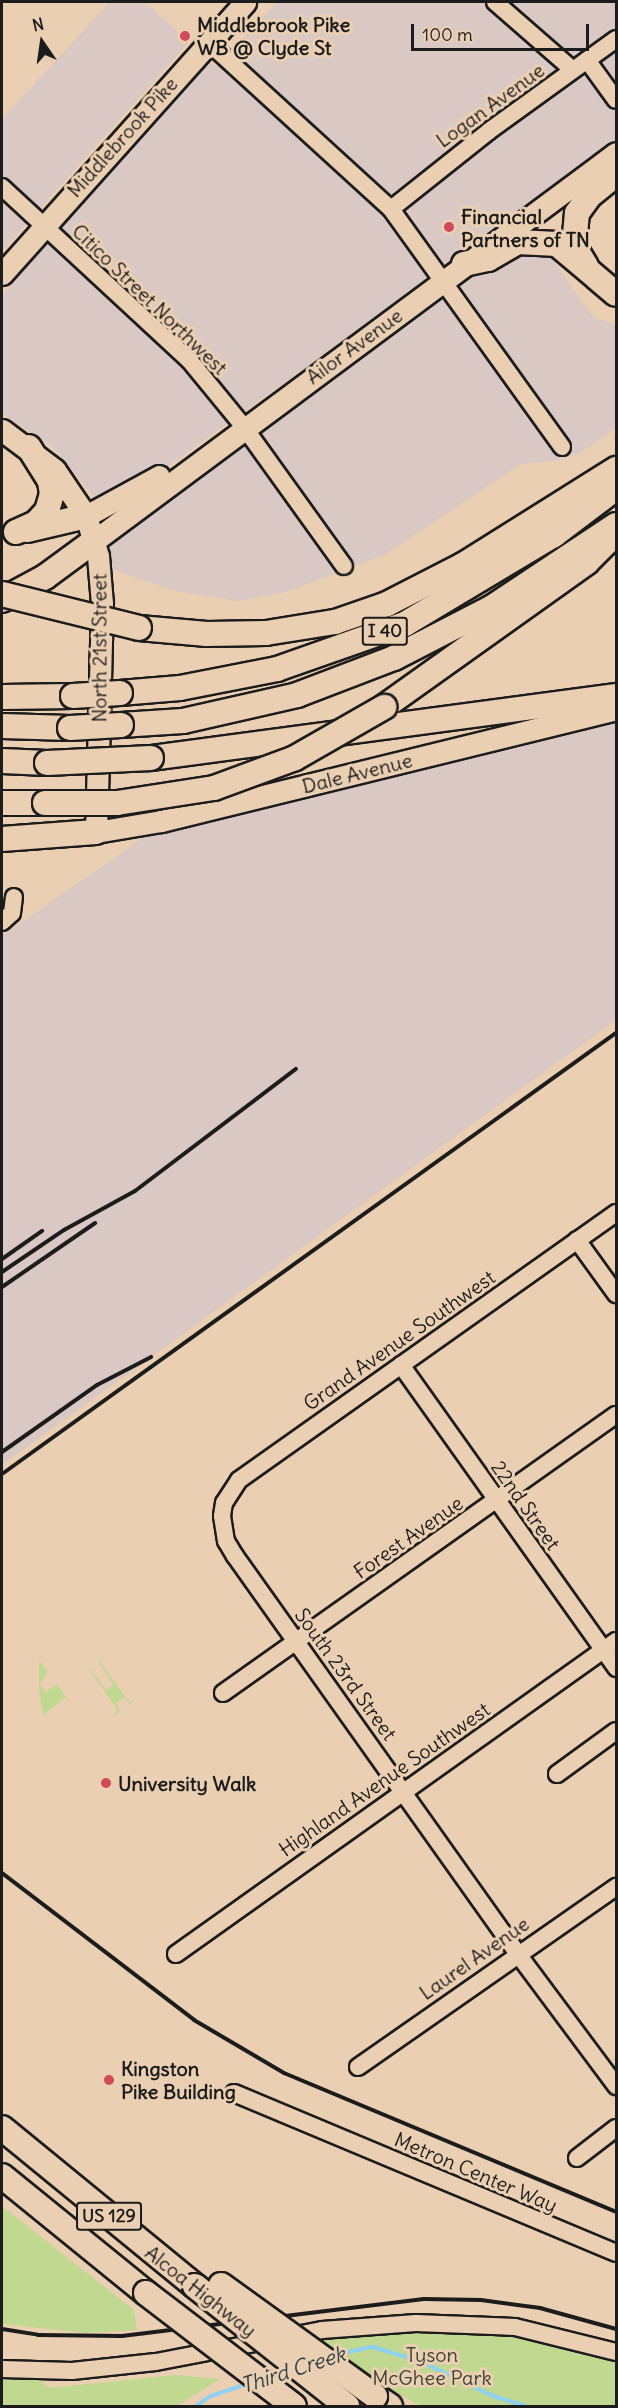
<!DOCTYPE html>
<html>
<head>
<meta charset="utf-8">
<style>
	body { margin:0 }
	#map { position:relative; width:618px; height:2408px; overflow:hidden; background:#ebcfb2; font-family:Delius,sans-serif }
	div>[style] { position:absolute }
	.built>* { inset:0; background:#d9c8c3 }
	.green>* { inset:0; background:#c0d88f }
	.stream>* { height:4px; margin:-2px; padding:0 2px; transform-origin:2px; border-radius:2px; background:#8fd1f0 }
	.roads { filter:drop-shadow(2px 0 #1c1c1c) drop-shadow(-2px 0 #1c1c1c) drop-shadow(0 2px #1c1c1c) drop-shadow(0 -2px #1c1c1c) }
	.minor>* { height:16px; margin:-8px; padding:0 8px; transform-origin:8px; border-radius:8px; background:#ebcfb2 }
	.major>* { height:21px; margin:-10.5px; padding:0 10.5px; transform-origin:10.5px; border-radius:10.5px; background:#ebcfb2 }
	.highway>* { height:24px; margin:-12px; padding:0 12px; transform-origin:12px; border-radius:12px; background:#ebcfb2 }
	.rail>* { height:4px; margin:-2px; padding:0 2px; transform-origin:2px; border-radius:2px; background:#1c1c1c }
	.bridges { filter:drop-shadow(2px 0 #1c1c1c) drop-shadow(-2px 0 #1c1c1c) drop-shadow(0 2px #1c1c1c) drop-shadow(0 -2px #1c1c1c) }
	.highway-bridge>* { height:24px; margin:-12px; padding:0 12px; transform-origin:12px; border-radius:12px; background:#ebcfb2 }
	.dots>* { width:16px; height:16px; translate:-50% -50%; box-sizing:border-box; border:3px solid #ebcfb2; border-radius:50% }
	span { translate:-50% -50%; white-space:nowrap; text-align:center; line-height:1.15; -webkit-text-stroke:6px #ebcfb2; paint-order:stroke }
	.shield-label span { padding:2px 4px; background:#ebcfb2; border:2px solid; border-radius:4px; -webkit-text-stroke-width:0 }
	.shield-label { font-size:18px; color:#1c1c1c; font-weight:700 }
	.poi-label { font-size:20px; color:#1c1c1c; font-weight:700 }
	.left { translate:0 -50%; text-align:left }
	.street-label { font-size:20px; color:#1c1c1c }
	.park-label { font-size:20px; color:#3d4233 }
	.water-label { font-size:21px; color:#334046; font-style:italic }
	.frame { position:absolute; inset:0; border:3px solid #1c1c1c; pointer-events:none }
	.north { position:absolute; left:12px; top:12px; width:60px; height:60px; -webkit-text-stroke:4px #ebcfb2; paint-order:stroke; rotate:347deg; font-size:16px; font-weight:700; line-height:24px; text-align:center; color:#1c1c1c }
	.north::after { content:''; display:block; margin:auto; width:21px; height:27px; background:#1c1c1c; clip-path:polygon(50% 0,100% 100%,50% 72%,0 100%) }
	.scale { position:absolute; left:411px; top:24px; width:178px; height:27px; box-sizing:border-box; border:3px solid #1c1c1c; border-top:0; padding-left:8px; font-size:18px; line-height:21px; white-space:nowrap; color:#1c1c1c; -webkit-text-stroke:4px #ebcfb2; paint-order:stroke }
</style>
</head>
<body>
<div id="map">
	<div class="built">
		<i style="clip-path:polygon(110px 2px,145px 2px,189px 42px,2px 251px,2px 119px)"></i>
		<i style="clip-path:polygon(277px 2px,616px 2px,616px 144px,156px 475px,106px 500px,94px 497px,54px 449px,2px 413px,2px 296px,61px 223px,206px 62px,218px 66px)"></i>
		<i style="clip-path:polygon(515px 247px,544px 247px,594px 318px,616px 324px,616px 428px,581px 453px,554px 461px,521px 464px,384px 555px,286px 592px,237px 601px,175px 591px,113px 570px,107px 538px)"></i>
		<i style="clip-path:polygon(616px 723px,616px 1020px,2px 1465px,2px 936px,150px 833px)"></i>
	</div>
	<div class="green">
		<i style="clip-path:polygon(106px 1655px,100px 1662px,129px 1702px,136px 1698px,130px 1704px,124px 1698px,116px 1703px,120px 1712px,113px 1716px,117px 1709px,89px 1669px,81px 1672px,90px 1668px,106px 1690px,114px 1685px,98px 1662px)"></i>
		<i style="clip-path:polygon(39px 1660px,48px 1672px,40px 1684px,45px 1692px,57px 1684px,66px 1697px,43px 1716px,39px 1689px)"></i>
		<i style="clip-path:polygon(2px 2206px,134px 2310px,137px 2330px,85px 2333px,2px 2324px)"></i>
		<i style="clip-path:polygon(392px 2327px,492px 2333px,616px 2360px,616px 2406px,420px 2406px,369px 2376px,317px 2336px)"></i>
		<i style="clip-path:polygon(34px 2375px,49px 2388px,175px 2375px,220px 2379px,177px 2406px,2px 2406px,2px 2376px)"></i>
	</div>
	<div class="stream">
		<i style="left:334px;top:2355px;width:40px;rotate:-12deg"></i>
		<i style="left:373px;top:2347px;width:51px;rotate:17deg"></i>
		<i style="left:422px;top:2362px;width:79px;rotate:25.6deg"></i>
		<i style="left:493px;top:2396px;width:34px;rotate:17deg"></i>
		<i style="left:269px;top:2377px;width:19px;rotate:-21deg"></i>
		<i style="left:196px;top:2406px;width:18px;rotate:-34deg"></i>
		<i style="left:211px;top:2396px;width:41px;rotate:-18.4deg"></i>
	</div>
	<div class="roads">
		<div class="minor">
			<i style="left:495px;top:2px;width:103px;rotate:41.1deg"></i>
			<i style="left:208px;top:42px;width:248px;rotate:42.4deg"></i>
			<i style="left:391px;top:209px;width:293px;rotate:54.3deg"></i>
			<i style="left:587px;top:60px;width:49px;rotate:54.1deg"></i>
			<i style="left:2px;top:187px;width:256px;rotate:42.8deg"></i>
			<i style="left:190px;top:361px;width:85px;rotate:50.7deg"></i>
			<i style="left:244px;top:427px;width:171px;rotate:54.3deg"></i>
			<i style="left:391px;top:209px;width:125px;rotate:-38.5deg"></i>
			<i style="left:489px;top:131px;width:157px;rotate:-35.9deg"></i>
			<i style="left:2px;top:922px;width:13px;rotate:-42deg"></i>
			<i style="left:12px;top:913px;width:16px;rotate:-83deg"></i>
			<i style="left:616px;top:1213px;width:462px;rotate:144.7deg"></i>
			<i style="left:239px;top:1480px;width:27px;rotate:123deg"></i>
			<i style="left:224px;top:1503px;width:13px;rotate:99deg"></i>
			<i style="left:222px;top:1516px;width:25px;rotate:81deg"></i>
			<i style="left:226px;top:1541px;width:17px;rotate:59deg"></i>
			<i style="left:235px;top:1556px;width:487px;rotate:54.6deg"></i>
			<i style="left:517px;top:1953px;width:166px;rotate:53.3deg"></i>
			<i style="left:577px;top:1240px;width:67px;rotate:54.2deg"></i>
			<i style="left:401px;top:1365px;width:372px;rotate:54.6deg"></i>
			<i style="left:223px;top:1693px;width:481px;rotate:-35.3deg"></i>
			<i style="left:557px;top:1774px;width:73px;rotate:-36.1deg"></i>
			<i style="left:176px;top:1954px;width:540px;rotate:-35.43deg"></i>
			<i style="left:358px;top:2067px;width:315px;rotate:-34.9deg"></i>
			<i style="left:234px;top:2093px;width:414px;rotate:22.7deg"></i>
			<i style="left:577px;top:2158px;width:49px;rotate:-37.6deg"></i>
			<i style="left:2px;top:2369px;width:70px;rotate:1.6deg"></i>
			<i style="left:72px;top:2371px;width:84px;rotate:-6.1deg"></i>
			<i style="left:156px;top:2362px;width:169px;rotate:-10.9deg"></i>
			<i style="left:322px;top:2330px;width:94px;rotate:-4.3deg"></i>
			<i style="left:416px;top:2323px;width:99px;rotate:2.3deg"></i>
			<i style="left:515px;top:2327px;width:104px;rotate:13.9deg"></i>
		</div>
		<div class="major">
			<i style="left:588px;top:198px;width:36px;rotate:-39deg"></i>
			<i style="left:2px;top:274px;width:365px;rotate:-48.2deg"></i>
			<i style="left:2px;top:430px;width:66px;rotate:37deg"></i>
			<i style="left:55px;top:470px;width:55px;rotate:56deg"></i>
			<i style="left:86px;top:516px;width:42px;rotate:73.3deg"></i>
			<i style="left:98px;top:556px;width:48px;rotate:85.2deg"></i>
			<i style="left:102px;top:604px;width:228px;rotate:91.5deg"></i>
			<i style="left:96px;top:832px;width:66px;rotate:-9.6deg"></i>
			<i style="left:161px;top:821px;width:469px;rotate:-13.8deg"></i>
			<i style="left:86px;top:516px;width:83px;rotate:-28.7deg"></i>
			<i style="left:94px;top:541px;width:650px;rotate:-36.62deg"></i>
		</div>
		<div class="highway">
			<i style="left:464px;top:264px;width:25px;rotate:-12deg"></i>
			<i style="left:488px;top:259px;width:34px;rotate:-30deg"></i>
			<i style="left:517px;top:242px;width:40px;rotate:2.9deg"></i>
			<i style="left:557px;top:244px;width:77px;rotate:40.3deg"></i>
			<i style="left:586px;top:266px;width:17px;rotate:-121deg"></i>
			<i style="left:577px;top:251px;width:16px;rotate:-97deg"></i>
			<i style="left:575px;top:235px;width:22px;rotate:-85deg"></i>
			<i style="left:577px;top:213px;width:19px;rotate:-54deg"></i>
			<i style="left:27px;top:530px;width:61px;rotate:-13.3deg"></i>
			<i style="left:16px;top:532px;width:22px;rotate:-24deg"></i>
			<i style="left:36px;top:523px;width:16px;rotate:-47deg"></i>
			<i style="left:47px;top:511px;width:18px;rotate:-74deg"></i>
			<i style="left:52px;top:494px;width:13px;rotate:-99deg"></i>
			<i style="left:50px;top:481px;width:40px;rotate:-122deg"></i>
			<i style="left:2px;top:600px;width:49px;rotate:-28.1deg"></i>
			<i style="left:45px;top:577px;width:61px;rotate:-36.3deg"></i>
			<i style="left:139px;top:628px;width:68px;rotate:5deg"></i>
			<i style="left:207px;top:634px;width:59px;rotate:-1deg"></i>
			<i style="left:266px;top:633px;width:70px;rotate:-9.1deg"></i>
			<i style="left:335px;top:622px;width:55px;rotate:-19.1deg"></i>
			<i style="left:387px;top:604px;width:85px;rotate:-27.2deg"></i>
			<i style="left:463px;top:565px;width:181px;rotate:-32.1deg"></i>
			<i style="left:120px;top:693px;width:60px;rotate:-4.8deg"></i>
			<i style="left:180px;top:688px;width:99px;rotate:-11.1deg"></i>
			<i style="left:277px;top:669px;width:136px;rotate:-19.4deg"></i>
			<i style="left:405px;top:624px;width:174px;rotate:-30.9deg"></i>
			<i style="left:554px;top:535px;width:78px;rotate:-37.2deg"></i>
			<i style="left:2px;top:697px;width:71px;rotate:-0.8deg"></i>
			<i style="left:384px;top:707px;width:249px;rotate:-35.5deg"></i>
			<i style="left:587px;top:562px;width:30px;rotate:-45deg"></i>
			<i style="left:121px;top:725px;width:62px;rotate:-3.7deg"></i>
			<i style="left:183px;top:721px;width:117px;rotate:-12.8deg"></i>
			<i style="left:297px;top:695px;width:104px;rotate:-20.9deg"></i>
			<i style="left:394px;top:658px;width:109px;rotate:-27.3deg"></i>
			<i style="left:491px;top:608px;width:150px;rotate:-33.6deg"></i>
			<i style="left:2px;top:726px;width:68px;rotate:1.7deg"></i>
			<i style="left:151px;top:758px;width:469px;rotate:-7.6deg"></i>
			<i style="left:2px;top:761px;width:45px;rotate:2.5deg"></i>
			<i style="left:2px;top:803px;width:43px"></i>
			<i style="left:2px;top:839px;width:94px;rotate:-4.3deg"></i>
			<i style="left:2px;top:2128px;width:249px;rotate:39.3deg"></i>
			<i style="left:2px;top:2176px;width:186px;rotate:39.1deg"></i>
			<i style="left:375px;top:2396px;width:18px;rotate:34deg"></i>
		</div>
	</div>
	<div class="rail">
		<i style="left:2px;top:1259px;width:49px;rotate:-35deg"></i>
		<i style="left:2px;top:1272px;width:75px;rotate:-34.1deg"></i>
		<i style="left:64px;top:1230px;width:81px;rotate:-28.8deg"></i>
		<i style="left:135px;top:1191px;width:202px;rotate:-37.2deg"></i>
		<i style="left:2px;top:1287px;width:113px;rotate:-34.5deg"></i>
		<i style="left:2px;top:1452px;width:116px;rotate:-35.2deg"></i>
		<i style="left:97px;top:1385px;width:61px;rotate:-27.4deg"></i>
		<i style="left:2px;top:1474px;width:756px;rotate:-35.69deg"></i>
		<i style="left:2px;top:1873px;width:242px;rotate:37.4deg"></i>
		<i style="left:194px;top:2020px;width:104px;rotate:30.5deg"></i>
		<i style="left:284px;top:2073px;width:360px;rotate:22.7deg"></i>
		<i style="left:2px;top:2329px;width:36px;rotate:9deg"></i>
		<i style="left:38px;top:2335px;width:84px;rotate:0.7deg"></i>
		<i style="left:122px;top:2336px;width:304px;rotate:-7deg"></i>
		<i style="left:424px;top:2299px;width:57px;rotate:1deg"></i>
		<i style="left:481px;top:2300px;width:60px;rotate:7.7deg"></i>
		<i style="left:540px;top:2308px;width:79px;rotate:15.4deg"></i>
	</div>
	<div class="bridges">
		<div class="highway-bridge">
			<i style="left:2px;top:594px;width:141px;rotate:13.9deg"></i>
			<i style="left:73px;top:696px;width:47px;rotate:-3.7deg"></i>
			<i style="left:70px;top:728px;width:51px;rotate:-3.4deg"></i>
			<i style="left:47px;top:763px;width:104px;rotate:-2.8deg"></i>
			<i style="left:45px;top:803px;width:72px"></i>
			<i style="left:117px;top:803px;width:98px;rotate:-8.8deg"></i>
			<i style="left:214px;top:788px;width:86px;rotate:-20.3deg"></i>
			<i style="left:295px;top:758px;width:103px;rotate:-29.8deg"></i>
			<i style="left:221px;top:2285px;width:190px;rotate:35.8deg"></i>
			<i style="left:195px;top:2286px;width:194px;rotate:38.3deg"></i>
			<i style="left:146px;top:2293px;width:186px;rotate:37.4deg"></i>
		</div>
	</div>
	<div class="dots">
		<i style="left:185px;top:36px;background:#d1495b"></i>
		<i style="left:449px;top:227px;background:#d1495b"></i>
		<i style="left:106px;top:1783px;background:#d1495b"></i>
		<i style="left:109px;top:2080px;background:#d1495b"></i>
	</div>
	<div class="shield-label">
		<span style="left:385px;top:631px">I 40</span>
		<span style="left:109px;top:2216px">US 129</span>
	</div>
	<div class="poi-label">
		<span class="left" style="left:197px;top:36px">Middlebrook Pike<br>WB @ Clyde St</span>
		<span class="left" style="left:461px;top:228px">Financial<br>Partners of TN</span>
		<span class="left" style="left:118px;top:1783px">University Walk</span>
		<span class="left" style="left:121px;top:2080px">Kingston<br>Pike Building</span>
	</div>
	<div class="street-label">
		<span style="left:490px;top:105px;rotate:-36deg">Logan Avenue</span>
		<span style="left:122px;top:137px;rotate:-48deg">Middlebrook Pike</span>
		<span style="left:150px;top:299px;rotate:44deg">Citico Street Northwest</span>
		<span style="left:354px;top:346px;rotate:-36deg">Ailor Avenue</span>
		<span style="left:99px;top:648px;rotate:-90deg">North 21st Street</span>
		<span style="left:357px;top:773px;rotate:-14deg">Dale Avenue</span>
		<span style="left:399px;top:1340px;rotate:-35deg">Grand Avenue Southwest</span>
		<span style="left:526px;top:1505px;rotate:55deg">22nd Street</span>
		<span style="left:408px;top:1537px;rotate:-35deg">Forest Avenue</span>
		<span style="left:346px;top:1674px;rotate:54deg">South 23rd Street</span>
		<span style="left:384px;top:1779px;rotate:-35deg">Highland Avenue Southwest</span>
		<span style="left:474px;top:1958px;rotate:-35deg">Laurel Avenue</span>
		<span style="left:476px;top:2172px;rotate:23deg">Metron Center Way</span>
		<span style="left:201px;top:2291px;rotate:38deg">Alcoa Highway</span>
	</div>
	<div class="park-label">
		<span style="left:432px;top:2366px">Tyson<br>McGhee Park</span>
	</div>
	<div class="water-label">
		<span style="left:293px;top:2370px;rotate:-18deg">Third Creek</span>
	</div>
	<div class="frame"></div>
	<div class="north">N</div>
	<div class="scale">100 m</div>
</div>
</body>
</html>
